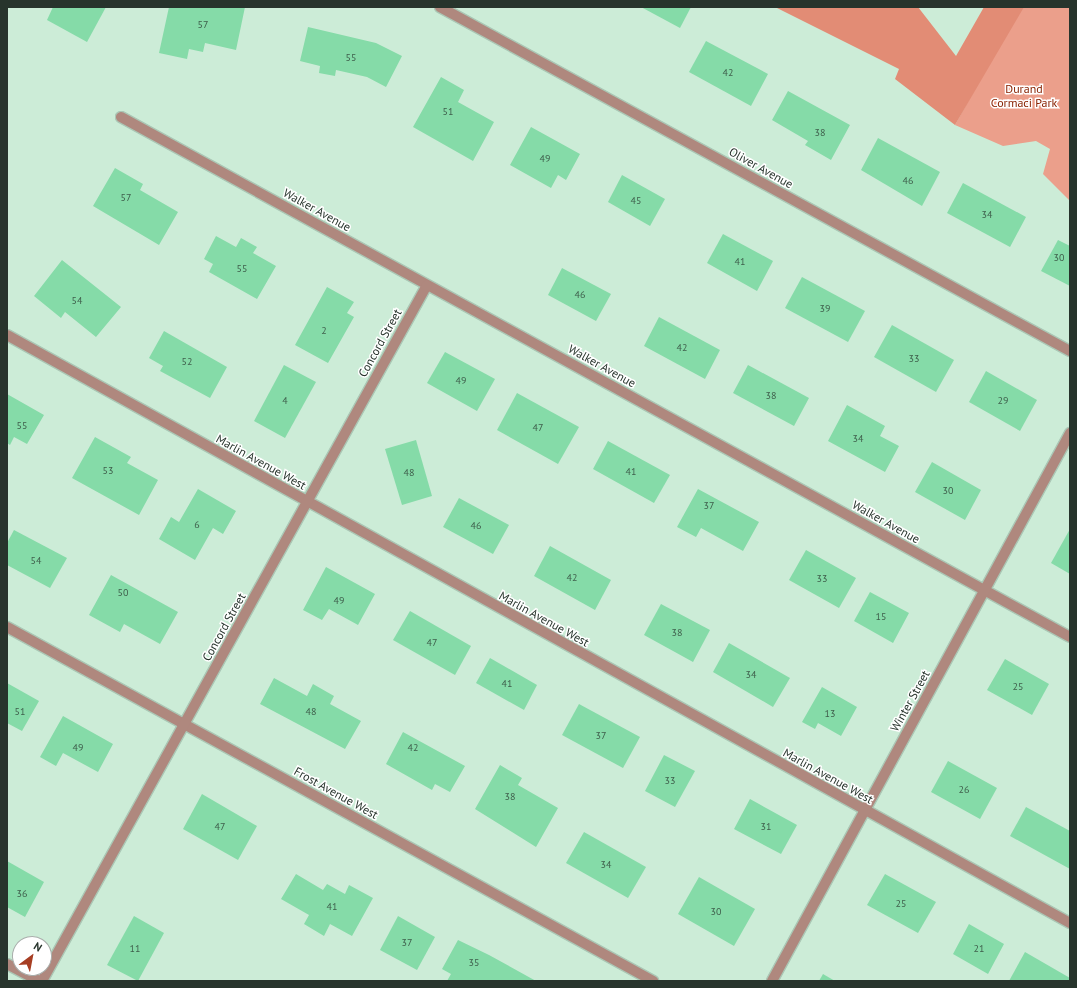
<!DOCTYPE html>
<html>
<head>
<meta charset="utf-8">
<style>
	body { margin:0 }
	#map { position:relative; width:1077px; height:988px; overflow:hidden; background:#ccecd7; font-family:"PT Sans",sans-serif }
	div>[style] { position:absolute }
	.green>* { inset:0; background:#eb9f8b }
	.forest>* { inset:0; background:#e28c75 }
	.building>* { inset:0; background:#85dba8 }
	.roads { filter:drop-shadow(1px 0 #abc7b5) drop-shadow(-1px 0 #abc7b5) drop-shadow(0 1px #abc7b5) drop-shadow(0 -1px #abc7b5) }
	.minor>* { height:10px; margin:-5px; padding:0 5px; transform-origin:5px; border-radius:5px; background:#af887e }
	span { translate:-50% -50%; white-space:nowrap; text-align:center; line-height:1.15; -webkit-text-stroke:3px #fff; paint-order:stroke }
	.number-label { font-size:10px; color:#3e5e4b }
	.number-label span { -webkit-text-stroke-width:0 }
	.park-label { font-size:12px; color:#882202 }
	.street-label { font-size:12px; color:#27342c }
	.frame { position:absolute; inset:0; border:8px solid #27342c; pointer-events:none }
	.north { position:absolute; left:12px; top:936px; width:40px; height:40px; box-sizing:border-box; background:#fff; border:1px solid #a9aeab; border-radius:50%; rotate:32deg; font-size:11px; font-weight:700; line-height:16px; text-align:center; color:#27342c }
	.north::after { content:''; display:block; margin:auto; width:14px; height:18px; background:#a73e23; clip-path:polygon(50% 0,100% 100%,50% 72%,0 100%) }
</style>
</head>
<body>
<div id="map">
	<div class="green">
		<i style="clip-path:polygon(1021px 7px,1070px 7px,1070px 201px,1043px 174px,1050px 149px,1036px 141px,1003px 146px,955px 125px)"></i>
	</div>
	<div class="forest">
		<i style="clip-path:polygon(775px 7px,918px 7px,956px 56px,984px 7px,1024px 7px,955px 125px,895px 79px,899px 69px)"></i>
	</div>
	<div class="building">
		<i style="clip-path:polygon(53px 7px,106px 7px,87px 42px,47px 20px)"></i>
		<i style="clip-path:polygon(169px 7px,245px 7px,236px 50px,205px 43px,203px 52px,189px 49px,187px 59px,159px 53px)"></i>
		<i style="clip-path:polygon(641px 7px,691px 7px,680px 28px)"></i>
		<i style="clip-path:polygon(308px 27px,376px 43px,402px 56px,386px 87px,367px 77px,336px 70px,335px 76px,319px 73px,320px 66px,300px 61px)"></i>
		<i style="clip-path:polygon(706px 41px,768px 74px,751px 106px,689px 72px)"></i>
		<i style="clip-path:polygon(441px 77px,464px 90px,458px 102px,494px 122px,473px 161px,413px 127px)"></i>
		<i style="clip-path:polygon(788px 91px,850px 125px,831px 160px,805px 145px,808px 141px,772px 120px)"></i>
		<i style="clip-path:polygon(531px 127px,580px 154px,566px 180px,558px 175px,551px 188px,510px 165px)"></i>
		<i style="clip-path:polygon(878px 138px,940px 172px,922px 206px,861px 170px)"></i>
		<i style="clip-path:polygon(115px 168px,143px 184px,140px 190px,178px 212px,159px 245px,93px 206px)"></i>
		<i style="clip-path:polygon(622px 175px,665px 199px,650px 226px,608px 202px)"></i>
		<i style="clip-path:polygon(963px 183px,1026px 217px,1010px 247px,947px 213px)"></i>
		<i style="clip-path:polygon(723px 234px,773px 261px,757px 291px,707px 263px)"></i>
		<i style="clip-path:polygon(216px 236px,236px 247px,241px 238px,257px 247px,253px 253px,276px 266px,257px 299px,209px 272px,213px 264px,204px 259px)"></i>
		<i style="clip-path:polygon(1058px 240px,1070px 246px,1070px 286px,1041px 271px)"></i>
		<i style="clip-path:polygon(62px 260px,121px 307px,96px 337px,65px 312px,61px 318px,34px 296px)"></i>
		<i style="clip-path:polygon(562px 268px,611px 294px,596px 321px,548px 295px)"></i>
		<i style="clip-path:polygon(802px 277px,865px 311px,848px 342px,785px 308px)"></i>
		<i style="clip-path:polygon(327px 287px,354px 302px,347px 313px,354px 317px,328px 363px,295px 345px)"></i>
		<i style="clip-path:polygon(659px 317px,720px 350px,705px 379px,644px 346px)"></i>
		<i style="clip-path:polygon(892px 325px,954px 360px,936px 392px,874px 357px)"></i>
		<i style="clip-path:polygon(164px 331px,227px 367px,210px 398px,160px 371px,163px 366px,149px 358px)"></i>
		<i style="clip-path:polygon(445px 352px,495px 379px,477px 411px,427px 383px)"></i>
		<i style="clip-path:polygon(284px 365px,316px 382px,285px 438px,254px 421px)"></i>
		<i style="clip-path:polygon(748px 365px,809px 398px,794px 426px,733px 393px)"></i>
		<i style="clip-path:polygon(986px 371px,1037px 400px,1020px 431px,969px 402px)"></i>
		<i style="clip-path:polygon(517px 393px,579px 427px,558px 464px,497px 430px)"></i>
		<i style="clip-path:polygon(7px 394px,44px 415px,27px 444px,14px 437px,10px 445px,7px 443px)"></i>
		<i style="clip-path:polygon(847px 405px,885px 426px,880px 436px,899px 446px,885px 472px,828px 441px)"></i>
		<i style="clip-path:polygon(95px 437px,131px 457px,127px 463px,158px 480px,139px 515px,72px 478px)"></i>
		<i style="clip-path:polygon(416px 440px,432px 496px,402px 505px,385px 449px)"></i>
		<i style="clip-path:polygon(608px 441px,670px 475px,654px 503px,593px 469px)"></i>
		<i style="clip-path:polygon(932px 462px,981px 490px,965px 520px,915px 492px)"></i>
		<i style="clip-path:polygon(198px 489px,236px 511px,223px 534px,213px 528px,195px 560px,159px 539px,171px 517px,179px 522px)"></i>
		<i style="clip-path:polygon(698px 489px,759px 522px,743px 551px,701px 528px,696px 537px,677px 527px)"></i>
		<i style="clip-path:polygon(459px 498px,509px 525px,493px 554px,443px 527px)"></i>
		<i style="clip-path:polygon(1070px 529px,1070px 574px,1051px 563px)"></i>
		<i style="clip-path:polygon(14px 530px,67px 558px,50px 588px,7px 565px,7px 543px)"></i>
		<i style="clip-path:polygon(550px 546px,611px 580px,595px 610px,534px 576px)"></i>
		<i style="clip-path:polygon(806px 550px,856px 578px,839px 608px,789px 580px)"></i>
		<i style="clip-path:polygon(326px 567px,375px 594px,358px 625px,329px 609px,322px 620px,303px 610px)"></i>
		<i style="clip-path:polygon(111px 575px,178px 612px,160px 644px,124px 624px,120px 632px,89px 615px)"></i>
		<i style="clip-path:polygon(870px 592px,909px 613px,893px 643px,854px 621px)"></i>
		<i style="clip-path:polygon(661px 604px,710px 630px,693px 662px,644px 635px)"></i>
		<i style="clip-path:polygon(410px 611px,471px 646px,455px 675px,393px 640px)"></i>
		<i style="clip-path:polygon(729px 643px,790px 678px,773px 707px,713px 672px)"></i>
		<i style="clip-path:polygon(490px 658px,537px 685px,524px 710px,476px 683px)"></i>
		<i style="clip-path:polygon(1005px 659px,1049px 684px,1032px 715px,987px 690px)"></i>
		<i style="clip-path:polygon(274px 678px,307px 696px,313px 684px,334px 696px,330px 704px,361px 721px,345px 749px,260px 704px)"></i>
		<i style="clip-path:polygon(7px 683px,39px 701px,22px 731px,7px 723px)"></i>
		<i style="clip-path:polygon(822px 687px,857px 707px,841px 736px,818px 723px,815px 729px,802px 722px)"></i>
		<i style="clip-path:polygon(579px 704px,640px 737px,623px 768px,562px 735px)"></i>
		<i style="clip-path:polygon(63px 716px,113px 744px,98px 772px,63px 753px,56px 766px,40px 757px)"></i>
		<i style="clip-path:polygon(403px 732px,465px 766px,450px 792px,435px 784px,432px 790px,386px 764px)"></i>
		<i style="clip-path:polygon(664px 755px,695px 771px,675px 807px,645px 791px)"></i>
		<i style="clip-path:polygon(948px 761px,997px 788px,980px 819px,931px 792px)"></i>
		<i style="clip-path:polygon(500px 765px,522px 778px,518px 785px,558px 808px,536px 847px,475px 809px)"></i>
		<i style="clip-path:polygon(202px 794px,257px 826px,238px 860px,183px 829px)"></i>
		<i style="clip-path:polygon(750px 799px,797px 825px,781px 854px,734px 829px)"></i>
		<i style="clip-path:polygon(1026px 807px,1070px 831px,1070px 869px,1010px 836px)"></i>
		<i style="clip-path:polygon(584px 832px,646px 867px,628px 898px,566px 863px)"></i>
		<i style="clip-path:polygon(7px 861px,44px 882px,25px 917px,7px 907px)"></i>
		<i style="clip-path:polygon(296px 874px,323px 890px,327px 884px,345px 894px,349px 885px,373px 898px,352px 936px,330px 924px,324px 936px,304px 924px,309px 915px,281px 899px)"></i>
		<i style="clip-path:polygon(885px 874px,936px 902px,918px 933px,867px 905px)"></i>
		<i style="clip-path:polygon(699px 877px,755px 909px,734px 946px,678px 914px)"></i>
		<i style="clip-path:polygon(134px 916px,164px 933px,138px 981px,107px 965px)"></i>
		<i style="clip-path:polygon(398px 916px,435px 937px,417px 970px,380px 950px)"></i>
		<i style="clip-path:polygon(969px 924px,1004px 944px,988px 974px,953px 954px)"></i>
		<i style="clip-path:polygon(458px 940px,489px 955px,536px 981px,447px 981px,451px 974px,442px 969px)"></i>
		<i style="clip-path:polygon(1025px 952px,1070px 978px,1069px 981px,1009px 981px)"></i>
		<i style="clip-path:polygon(823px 974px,835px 981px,819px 981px)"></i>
	</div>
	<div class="roads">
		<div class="minor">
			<i style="left:440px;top:7px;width:718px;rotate:28.64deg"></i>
			<i style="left:121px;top:117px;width:1082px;rotate:28.72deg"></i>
			<i style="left:7px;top:335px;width:1215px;rotate:28.95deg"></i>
			<i style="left:7px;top:627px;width:737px;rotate:28.72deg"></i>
			<i style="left:7px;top:964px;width:36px;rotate:28deg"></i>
			<i style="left:42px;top:981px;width:795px;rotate:-61.05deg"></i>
			<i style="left:772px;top:981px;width:624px;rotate:-61.46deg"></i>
		</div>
	</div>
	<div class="number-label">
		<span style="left:203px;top:25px">57</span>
		<span style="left:351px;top:58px">55</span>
		<span style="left:728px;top:73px">42</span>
		<span style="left:448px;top:112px">51</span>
		<span style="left:820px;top:133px">38</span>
		<span style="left:545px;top:159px">49</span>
		<span style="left:908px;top:181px">46</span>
		<span style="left:126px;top:198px">57</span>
		<span style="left:636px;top:201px">45</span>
		<span style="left:987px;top:215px">34</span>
		<span style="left:1059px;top:258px">30</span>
		<span style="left:740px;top:262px">41</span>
		<span style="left:242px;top:269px">55</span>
		<span style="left:580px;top:295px">46</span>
		<span style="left:77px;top:301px">54</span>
		<span style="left:825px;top:309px">39</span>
		<span style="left:324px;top:331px">2</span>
		<span style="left:682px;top:348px">42</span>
		<span style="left:914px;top:359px">33</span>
		<span style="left:187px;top:362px">52</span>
		<span style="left:461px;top:381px">49</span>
		<span style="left:771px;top:396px">38</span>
		<span style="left:285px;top:401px">4</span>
		<span style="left:1003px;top:401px">29</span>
		<span style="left:22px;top:426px">55</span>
		<span style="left:538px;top:428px">47</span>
		<span style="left:858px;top:439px">34</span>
		<span style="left:108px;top:471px">53</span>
		<span style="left:631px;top:472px">41</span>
		<span style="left:409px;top:473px">48</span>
		<span style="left:948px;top:491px">30</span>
		<span style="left:709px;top:506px">37</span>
		<span style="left:197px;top:525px">6</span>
		<span style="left:476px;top:526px">46</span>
		<span style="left:36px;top:561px">54</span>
		<span style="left:572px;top:578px">42</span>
		<span style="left:822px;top:579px">33</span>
		<span style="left:123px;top:593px">50</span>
		<span style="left:339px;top:601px">49</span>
		<span style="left:881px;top:617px">15</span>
		<span style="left:677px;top:633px">38</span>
		<span style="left:432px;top:643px">47</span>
		<span style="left:751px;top:675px">34</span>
		<span style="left:507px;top:684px">41</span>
		<span style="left:1018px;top:687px">25</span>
		<span style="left:20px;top:712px">51</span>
		<span style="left:311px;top:712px">48</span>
		<span style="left:830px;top:714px">13</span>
		<span style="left:601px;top:736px">37</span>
		<span style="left:78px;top:748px">49</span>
		<span style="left:413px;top:748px">42</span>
		<span style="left:670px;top:781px">33</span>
		<span style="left:964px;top:790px">26</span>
		<span style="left:510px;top:797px">38</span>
		<span style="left:220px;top:827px">47</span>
		<span style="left:766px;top:827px">31</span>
		<span style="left:606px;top:865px">34</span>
		<span style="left:22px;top:894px">36</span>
		<span style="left:901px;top:904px">25</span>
		<span style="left:332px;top:907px">41</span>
		<span style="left:716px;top:912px">30</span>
		<span style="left:407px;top:943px">37</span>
		<span style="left:135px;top:949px">11</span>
		<span style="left:979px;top:949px">21</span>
		<span style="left:474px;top:963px">35</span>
	</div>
	<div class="park-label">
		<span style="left:1024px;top:96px">Durand<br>Cormaci Park</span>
	</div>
	<div class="street-label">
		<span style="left:761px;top:168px;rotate:29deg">Oliver Avenue</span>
		<span style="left:317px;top:210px;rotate:29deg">Walker Avenue</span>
		<span style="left:380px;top:343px;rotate:-61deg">Concord Street</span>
		<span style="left:602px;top:366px;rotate:29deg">Walker Avenue</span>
		<span style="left:261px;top:462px;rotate:29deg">Marlin Avenue West</span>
		<span style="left:886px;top:522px;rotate:29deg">Walker Avenue</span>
		<span style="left:544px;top:619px;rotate:29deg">Marlin Avenue West</span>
		<span style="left:224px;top:627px;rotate:-61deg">Concord Street</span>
		<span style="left:910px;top:701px;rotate:-61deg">Winter Street</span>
		<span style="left:828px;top:776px;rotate:29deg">Marlin Avenue West</span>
		<span style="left:336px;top:793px;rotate:29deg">Frost Avenue West</span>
	</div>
	<div class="frame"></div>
	<div class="north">N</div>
</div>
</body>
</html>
